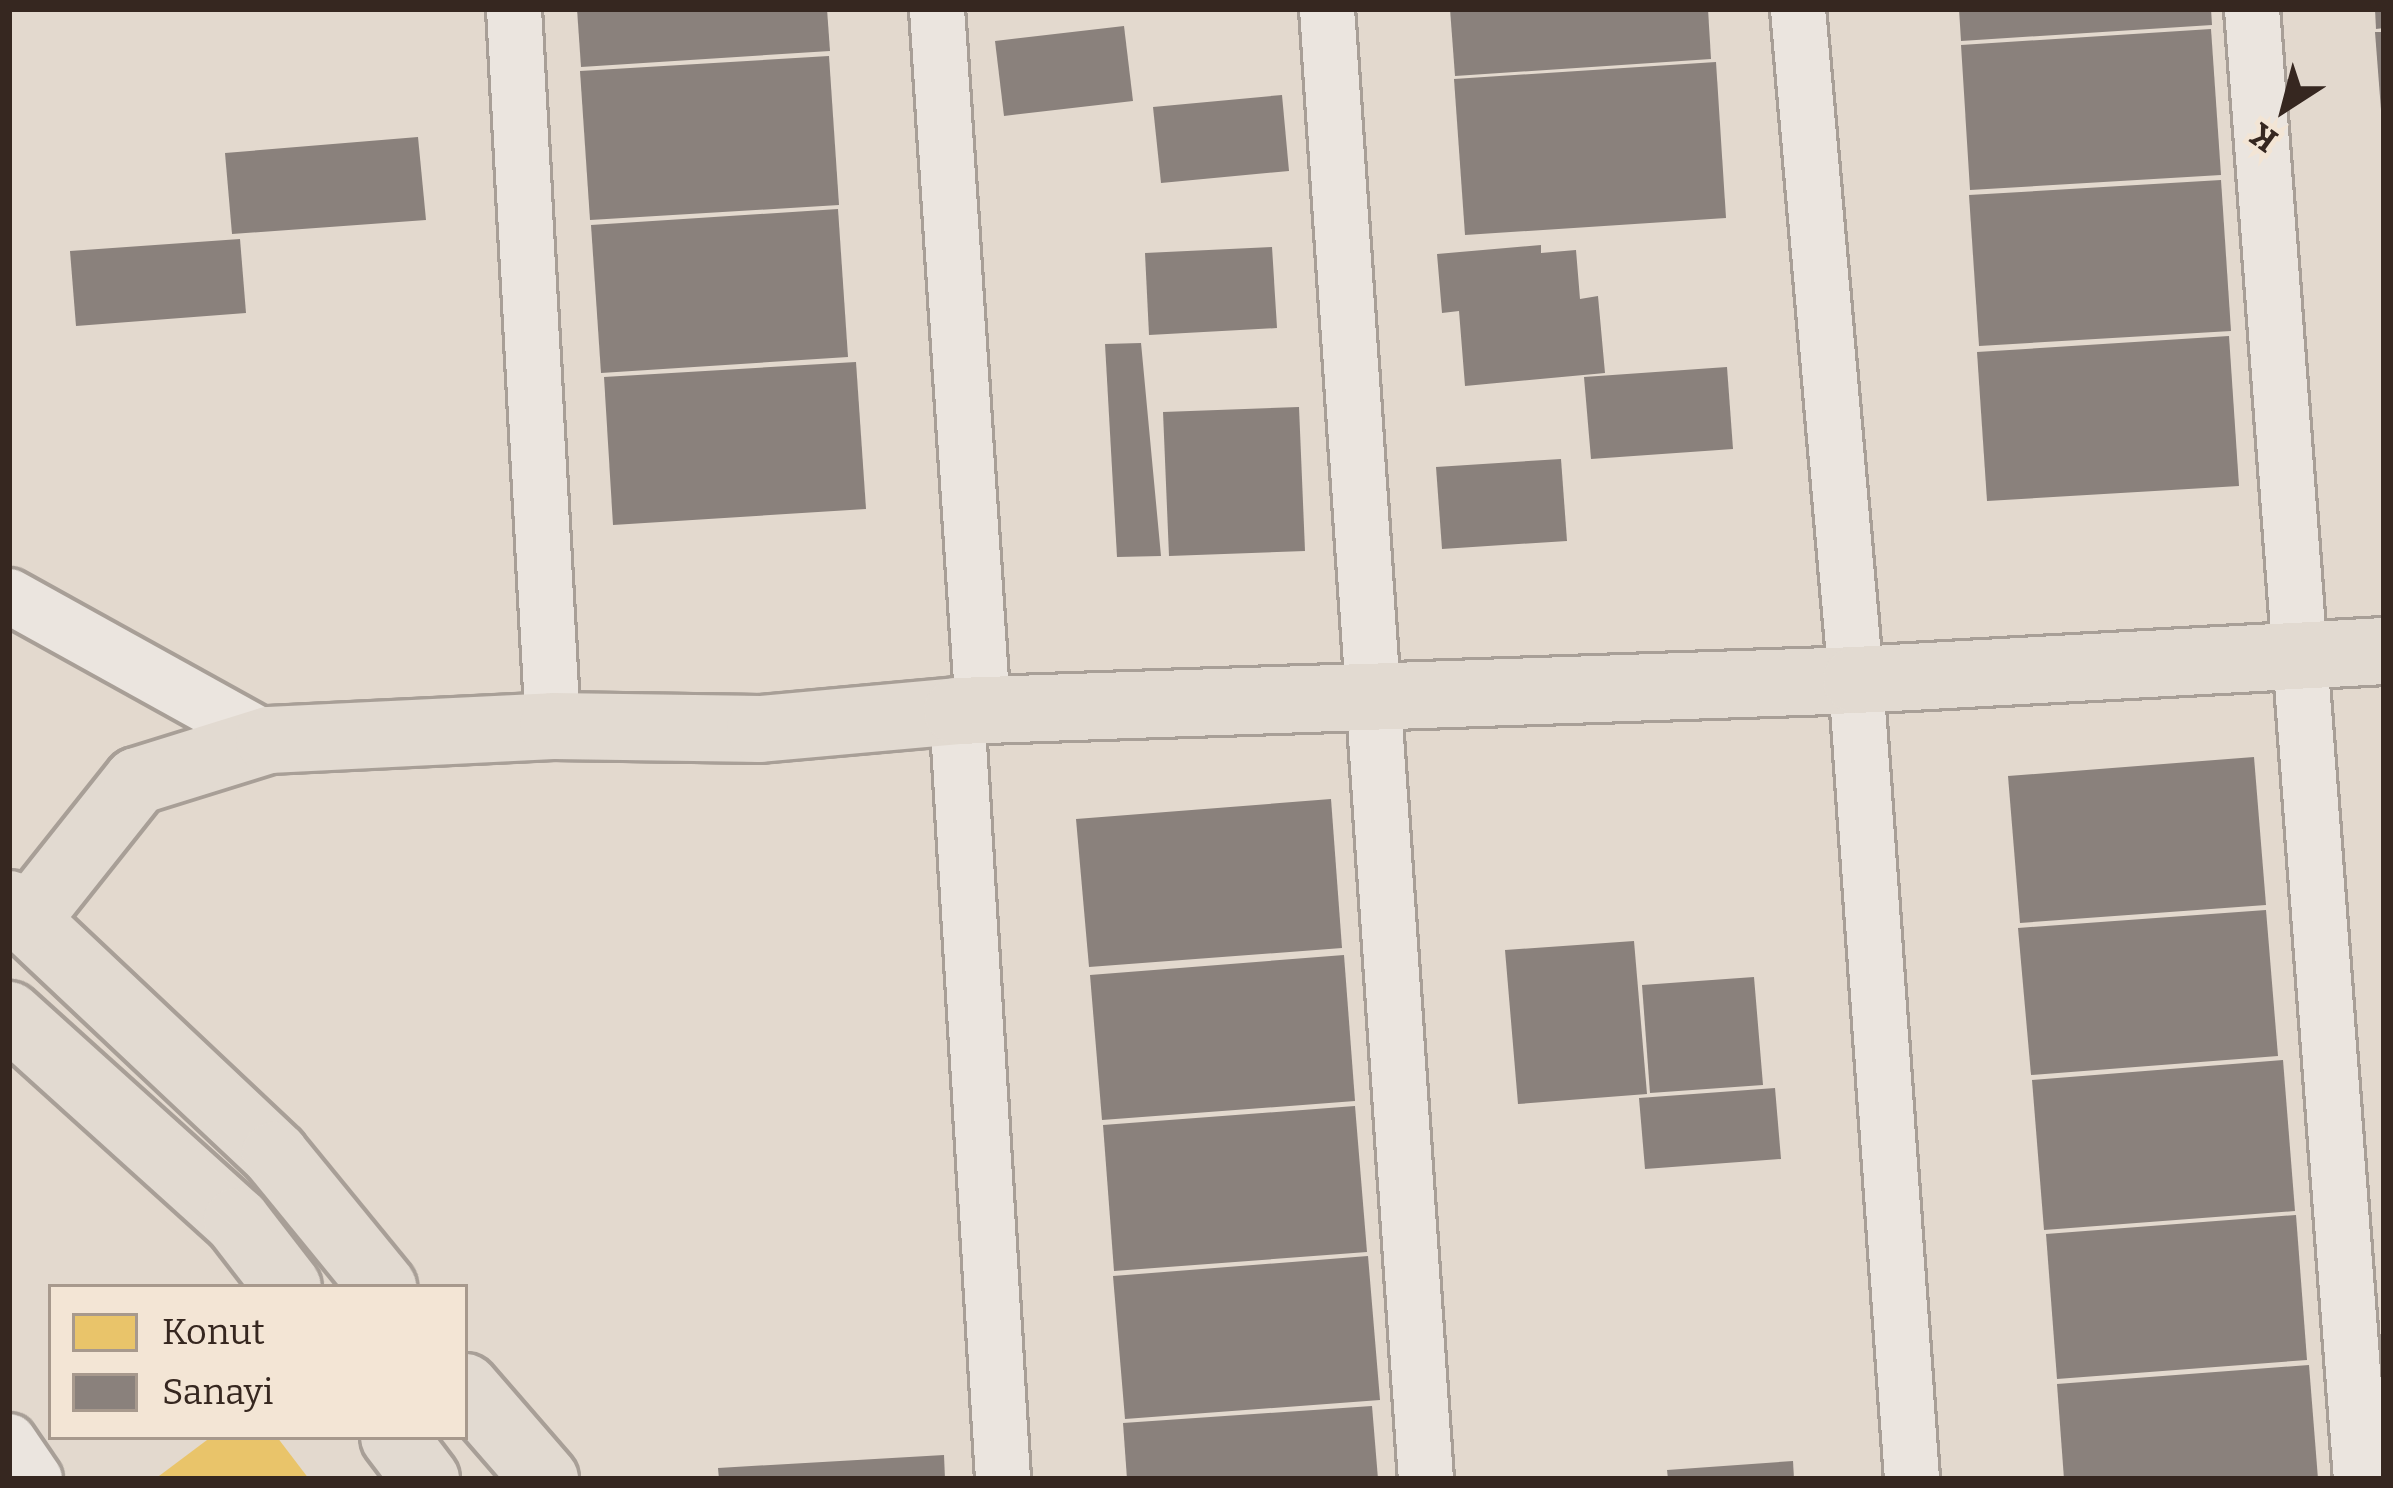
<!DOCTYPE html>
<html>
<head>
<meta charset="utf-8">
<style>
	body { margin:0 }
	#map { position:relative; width:2393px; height:1488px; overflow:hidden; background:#e3d9ce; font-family:Bitter,serif }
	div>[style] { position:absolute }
	.homes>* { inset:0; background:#e9c46a }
	.industry>* { inset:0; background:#8a817c }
	.roads { filter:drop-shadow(3px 0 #a89f97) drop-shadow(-3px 0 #a89f97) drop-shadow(0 3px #a89f97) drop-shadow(0 -3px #a89f97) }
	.minor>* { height:54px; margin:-27px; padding:0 27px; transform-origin:27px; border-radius:27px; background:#ebe5df }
	.major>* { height:66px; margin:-33px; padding:0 33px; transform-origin:33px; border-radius:33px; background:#e2dad1 }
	span { translate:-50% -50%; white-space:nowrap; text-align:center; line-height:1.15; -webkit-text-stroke:12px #f3e5d5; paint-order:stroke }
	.frame { position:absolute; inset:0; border:12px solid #362720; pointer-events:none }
	.legend { position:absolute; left:48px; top:1284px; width:420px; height:156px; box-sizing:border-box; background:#f3e5d5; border:3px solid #a7998d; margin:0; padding:15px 21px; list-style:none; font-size:36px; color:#362720 }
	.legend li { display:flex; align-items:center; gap:24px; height:60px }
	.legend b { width:60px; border:3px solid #a7998d }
	.north { position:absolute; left:2225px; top:48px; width:120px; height:120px; -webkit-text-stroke:9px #f3e5d5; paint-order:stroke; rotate:216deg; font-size:33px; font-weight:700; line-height:48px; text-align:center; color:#362720 }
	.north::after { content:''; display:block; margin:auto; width:42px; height:54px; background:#362720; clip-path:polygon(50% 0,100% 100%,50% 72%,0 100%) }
</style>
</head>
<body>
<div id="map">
	<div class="homes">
		<i style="clip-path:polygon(211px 1437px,277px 1437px,309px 1479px,155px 1479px)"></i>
	</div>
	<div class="industry">
		<i style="clip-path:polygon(577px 9px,827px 9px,830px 51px,581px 67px)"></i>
		<i style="clip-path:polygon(1450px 9px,1708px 9px,1711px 59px,1455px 76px)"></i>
		<i style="clip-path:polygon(1959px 9px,2211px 9px,2212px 25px,1961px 41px)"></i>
		<i style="clip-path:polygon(2375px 9px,2384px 9px,2384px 28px,2376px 29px)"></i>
		<i style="clip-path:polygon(1124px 26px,1133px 101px,1004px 116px,995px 41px)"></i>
		<i style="clip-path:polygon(2211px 29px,2221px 175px,1970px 190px,1961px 45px)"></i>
		<i style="clip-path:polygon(2375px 32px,2384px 32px,2384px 110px,2381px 110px)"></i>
		<i style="clip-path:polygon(829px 56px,839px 205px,590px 220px,580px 71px)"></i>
		<i style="clip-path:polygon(1716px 62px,1726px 218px,1465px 235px,1454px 79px)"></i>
		<i style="clip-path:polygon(1282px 95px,1289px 171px,1161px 183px,1153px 107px)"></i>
		<i style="clip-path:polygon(418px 137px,426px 220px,232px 234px,225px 153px)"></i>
		<i style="clip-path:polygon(2221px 180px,2231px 331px,1979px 346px,1969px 195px)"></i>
		<i style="clip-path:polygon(838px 209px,848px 357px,601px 373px,591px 225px)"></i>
		<i style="clip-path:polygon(240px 239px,246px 313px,76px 326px,70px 251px)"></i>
		<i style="clip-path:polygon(1541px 245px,1541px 253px,1576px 250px,1580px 299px,1598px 296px,1605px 373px,1465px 386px,1459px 311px,1442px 313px,1437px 254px)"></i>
		<i style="clip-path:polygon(1272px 247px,1277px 328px,1149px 335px,1145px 253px)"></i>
		<i style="clip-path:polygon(2229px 336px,2239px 486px,1987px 501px,1977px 352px)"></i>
		<i style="clip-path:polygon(1141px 343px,1161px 556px,1117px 557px,1105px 344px)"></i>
		<i style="clip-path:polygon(856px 362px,866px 509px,613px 525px,604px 377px)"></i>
		<i style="clip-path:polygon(1727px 367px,1733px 449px,1591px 459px,1584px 377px)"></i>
		<i style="clip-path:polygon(1299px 407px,1305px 551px,1169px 556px,1163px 412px)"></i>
		<i style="clip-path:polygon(1561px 459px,1567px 541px,1442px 549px,1436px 467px)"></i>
		<i style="clip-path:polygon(2254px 757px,2266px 905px,2020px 923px,2008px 776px)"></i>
		<i style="clip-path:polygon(1331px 799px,1342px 948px,1089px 967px,1076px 819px)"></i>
		<i style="clip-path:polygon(2266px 910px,2278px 1056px,2031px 1075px,2018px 928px)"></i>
		<i style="clip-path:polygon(1634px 941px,1647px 1094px,1518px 1104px,1505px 950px)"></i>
		<i style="clip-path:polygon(1344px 955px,1355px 1101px,1102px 1120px,1090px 975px)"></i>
		<i style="clip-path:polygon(1754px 977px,1763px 1085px,1650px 1093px,1642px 985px)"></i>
		<i style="clip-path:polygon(2283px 1060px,2295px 1211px,2044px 1230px,2032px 1080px)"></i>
		<i style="clip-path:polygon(1775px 1088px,1781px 1159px,1645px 1169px,1639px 1098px)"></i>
		<i style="clip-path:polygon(1355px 1106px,1367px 1252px,1114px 1271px,1103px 1125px)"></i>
		<i style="clip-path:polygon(2296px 1215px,2307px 1360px,2057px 1379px,2046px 1234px)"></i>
		<i style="clip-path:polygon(1368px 1256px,1380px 1400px,1125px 1419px,1113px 1276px)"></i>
		<i style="clip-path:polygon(2309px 1365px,2318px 1479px,2064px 1479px,2057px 1384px)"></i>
		<i style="clip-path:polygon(1372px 1406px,1378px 1479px,1127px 1479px,1123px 1423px)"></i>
		<i style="clip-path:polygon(944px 1455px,945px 1479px,719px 1479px,718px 1468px)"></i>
		<i style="clip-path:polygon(1793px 1461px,1794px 1479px,1668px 1479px,1667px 1470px)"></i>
	</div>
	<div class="roads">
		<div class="minor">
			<i style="left:514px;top:9px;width:718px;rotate:86.89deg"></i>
			<i style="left:937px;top:9px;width:704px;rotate:86.25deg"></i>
			<i style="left:1327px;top:9px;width:1473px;rotate:86.15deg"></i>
			<i style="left:1798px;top:9px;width:674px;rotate:85.06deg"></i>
			<i style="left:1856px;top:680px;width:801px;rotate:85.99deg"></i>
			<i style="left:2252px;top:9px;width:1474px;rotate:85.76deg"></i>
			<i style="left:9px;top:596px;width:297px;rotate:29deg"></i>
			<i style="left:957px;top:711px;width:769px;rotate:86.57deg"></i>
			<i style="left:9px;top:1441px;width:46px;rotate:55.6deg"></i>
		</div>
		<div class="major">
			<i style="left:9px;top:904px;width:366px;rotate:43.3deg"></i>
			<i style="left:275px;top:1155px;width:171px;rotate:50.7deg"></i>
			<i style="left:28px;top:918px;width:175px;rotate:-51.5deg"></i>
			<i style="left:137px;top:781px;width:138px;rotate:-17.3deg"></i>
			<i style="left:269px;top:740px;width:284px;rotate:-2.8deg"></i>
			<i style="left:553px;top:726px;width:207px;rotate:0.8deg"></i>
			<i style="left:760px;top:729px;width:198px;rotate:-5.2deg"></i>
			<i style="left:957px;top:711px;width:900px;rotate:-1.97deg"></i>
			<i style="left:1856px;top:680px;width:529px;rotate:-3.14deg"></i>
			<i style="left:9px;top:1015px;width:307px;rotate:42.1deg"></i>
			<i style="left:237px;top:1221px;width:83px;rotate:52.3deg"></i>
			<i style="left:465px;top:1387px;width:122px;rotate:49deg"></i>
			<i style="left:394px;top:1437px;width:53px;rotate:52.7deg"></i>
		</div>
	</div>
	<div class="frame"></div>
	<ul class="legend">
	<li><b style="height:33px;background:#e9c46a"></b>Konut</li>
	<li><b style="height:33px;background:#8a817c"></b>Sanayi</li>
	</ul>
	<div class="north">K</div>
</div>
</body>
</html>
